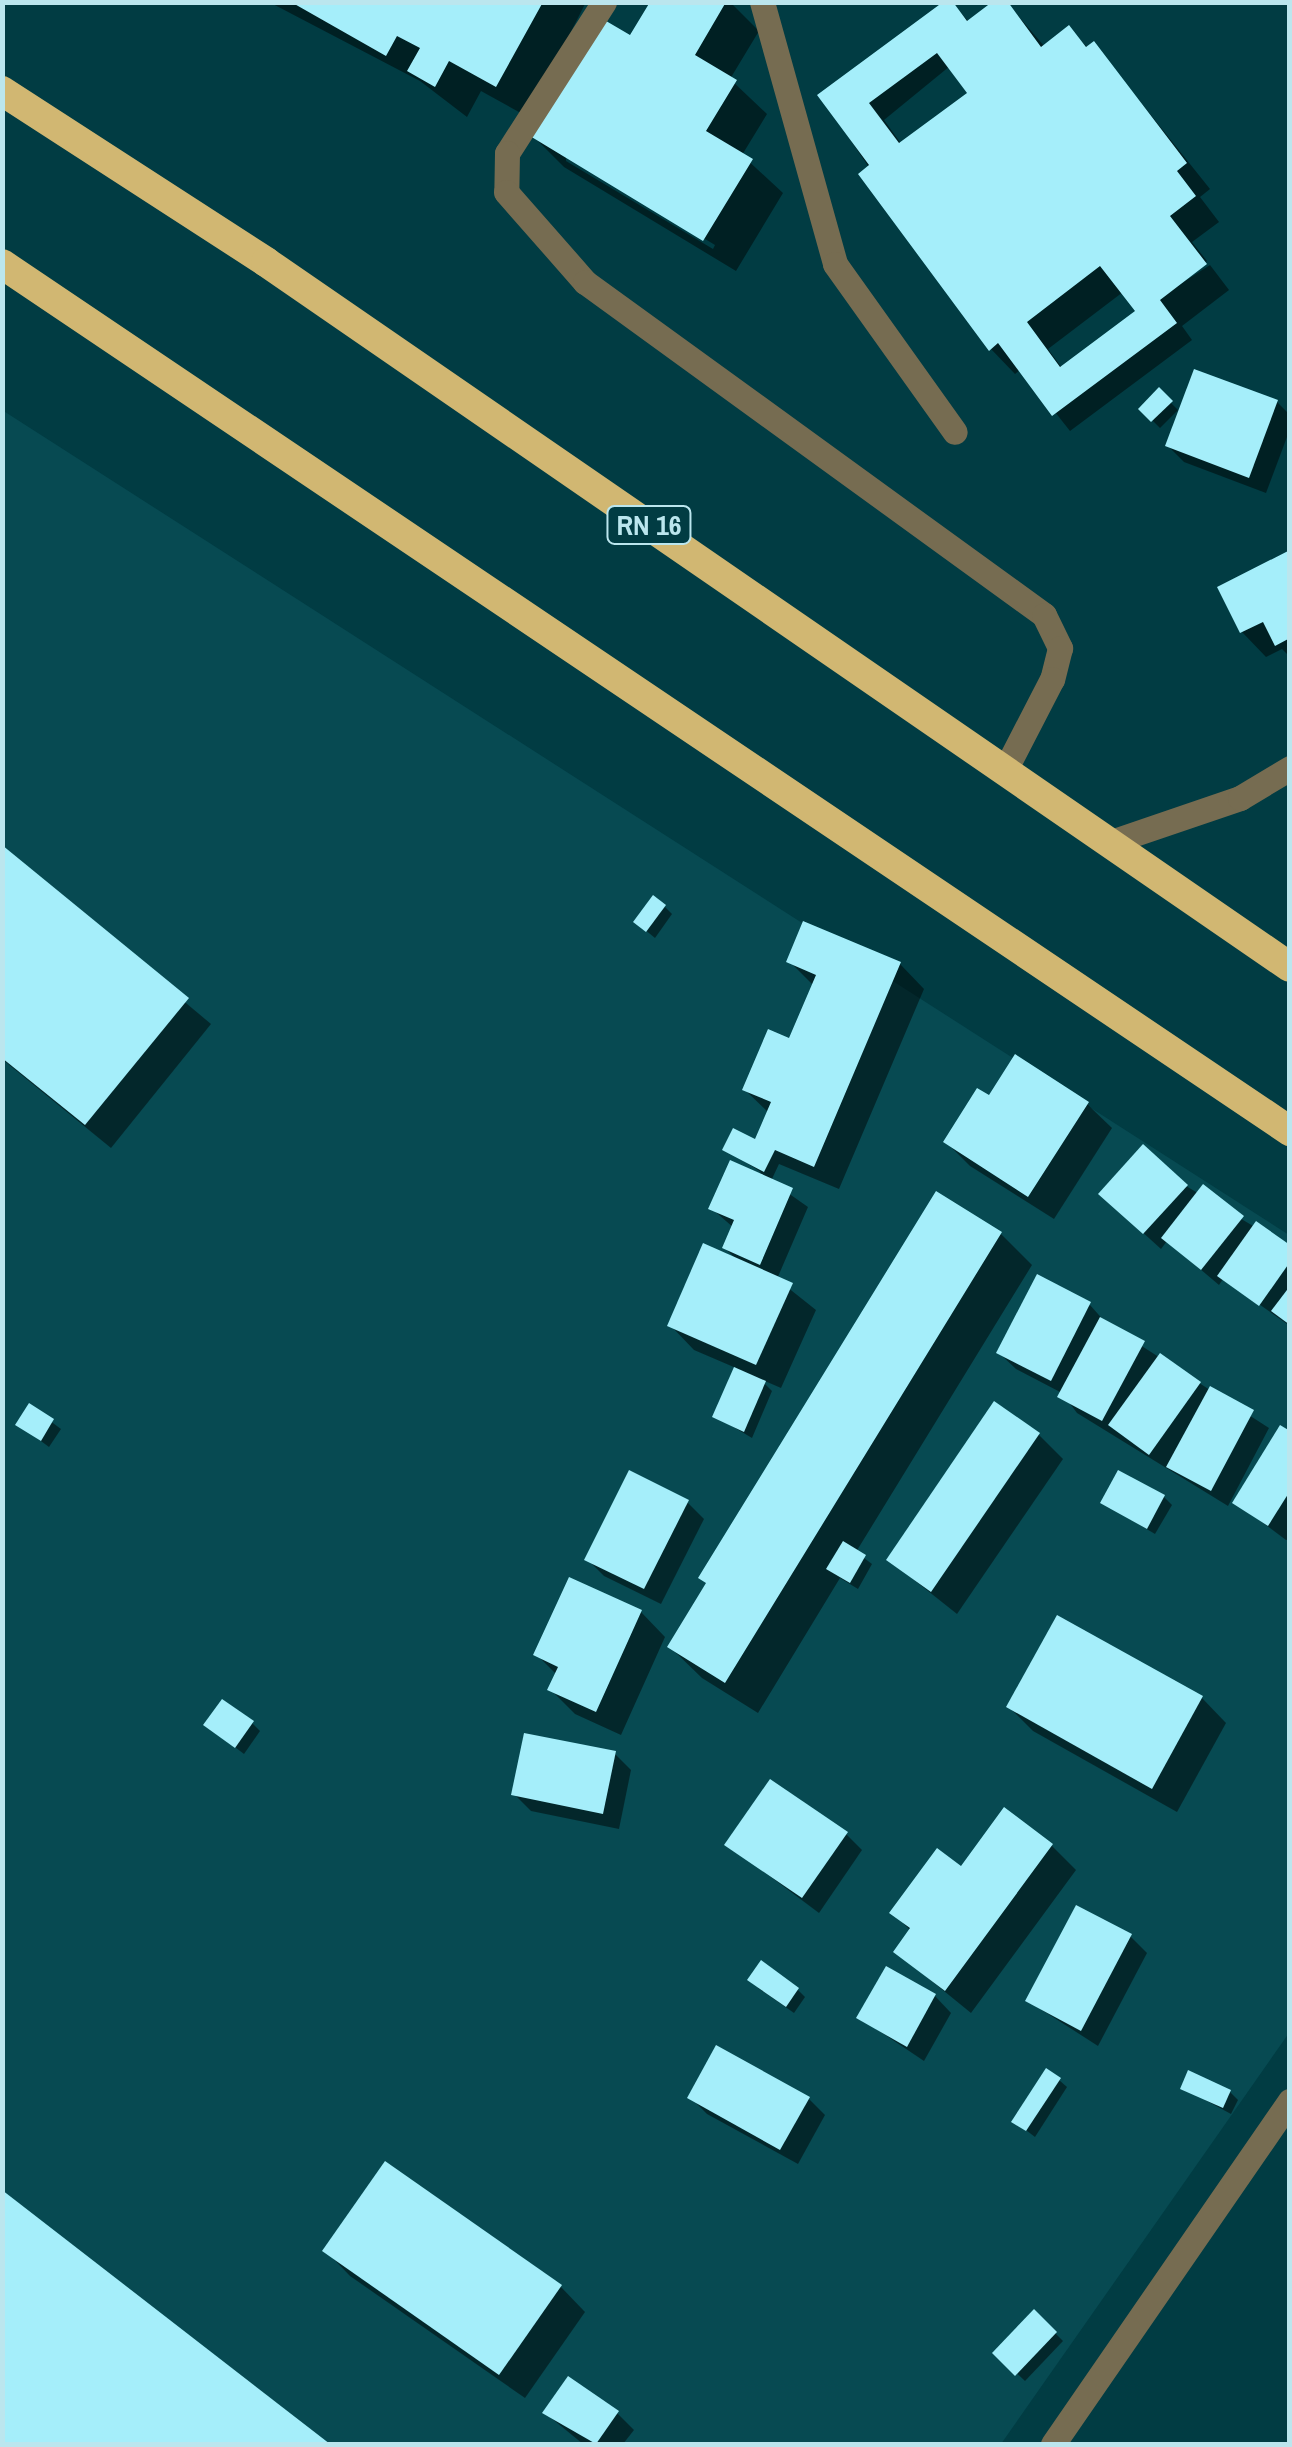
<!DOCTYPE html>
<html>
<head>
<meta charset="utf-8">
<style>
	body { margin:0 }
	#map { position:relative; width:1292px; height:2447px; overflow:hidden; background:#013c43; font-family:"Archivo Narrow",sans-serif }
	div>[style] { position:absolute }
	.built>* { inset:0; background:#074a52 }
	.shadow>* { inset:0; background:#0007 }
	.building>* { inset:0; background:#a5eefa }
	.minor>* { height:25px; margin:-12.5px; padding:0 12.5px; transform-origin:12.5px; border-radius:12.5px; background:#766c51 }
	.highway>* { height:30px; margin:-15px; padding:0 15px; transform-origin:15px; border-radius:15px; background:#d1b772 }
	span { translate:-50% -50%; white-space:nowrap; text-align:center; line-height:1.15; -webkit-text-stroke:10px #013c43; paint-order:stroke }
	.shield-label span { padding:2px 8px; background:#013c43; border:2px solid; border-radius:8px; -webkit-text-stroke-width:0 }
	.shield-label { font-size:28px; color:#bbe6ee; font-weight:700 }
	.frame { position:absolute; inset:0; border:5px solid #bbe6ee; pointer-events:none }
</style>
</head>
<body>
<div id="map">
	<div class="built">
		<i style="clip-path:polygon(2px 410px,1289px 1235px,1289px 2033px,1001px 2444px,3px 2444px)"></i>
	</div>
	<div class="shadow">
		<i style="clip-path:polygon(269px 2px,586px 2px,528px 117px,481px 91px,467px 117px,420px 81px)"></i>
		<i style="clip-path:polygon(evenodd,653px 2px,730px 2px,759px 31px,730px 79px,767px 114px,742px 155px,783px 193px,736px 271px,564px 167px,533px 136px,631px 39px,653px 2px,566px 155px,715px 245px,713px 249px,566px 161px,566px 155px)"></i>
		<i style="clip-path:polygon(evenodd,951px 2px,969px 22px,1006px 2px,1045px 47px,1069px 29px,1088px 48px,1094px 44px,1210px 189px,1200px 197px,1219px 222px,1192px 242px,1207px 261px,1157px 299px,1210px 265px,1229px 290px,1182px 326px,1192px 340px,1070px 431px,1021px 369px,1015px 374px,991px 349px,821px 96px,951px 2px,950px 66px,971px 93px,902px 145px,884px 120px,950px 66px,951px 2px,1123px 292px,1141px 315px,1062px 368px,1048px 349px,1123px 292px)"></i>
		<i style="clip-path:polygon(1159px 391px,1178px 410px,1160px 428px,1141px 409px)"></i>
		<i style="clip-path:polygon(1277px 402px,1290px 415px,1290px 429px,1266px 493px,1184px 462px,1168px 446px)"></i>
		<i style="clip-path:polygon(1290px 553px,1290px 657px,1282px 649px,1266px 657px,1242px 632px)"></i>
		<i style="clip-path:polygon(2px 849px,211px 1024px,111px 1148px,2px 1059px)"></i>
		<i style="clip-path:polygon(665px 907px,672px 914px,655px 938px,644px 929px)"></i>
		<i style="clip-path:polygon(789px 961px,900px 964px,924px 989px,839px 1189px,779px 1164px,771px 1181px,808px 1207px,777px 1279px,816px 1310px,781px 1388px,760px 1379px,772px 1391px,752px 1438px,715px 1416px,736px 1368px,694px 1350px,670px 1325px,739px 1262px,725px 1248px,734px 1228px,711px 1208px,761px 1172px,725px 1149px,756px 1143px,769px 1113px,745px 1090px,790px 1042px,814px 986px)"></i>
		<i style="clip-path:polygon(990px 1099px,1087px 1104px,1112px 1128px,1054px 1219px,970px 1166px,946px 1142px)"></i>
		<i style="clip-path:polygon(1186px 1186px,1290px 1248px,1290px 1326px,1223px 1279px,1219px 1285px,1167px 1241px,1161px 1249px,1118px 1210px)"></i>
		<i style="clip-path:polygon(1001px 1234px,1032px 1265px,856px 1552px,872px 1564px,858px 1589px,840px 1578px,758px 1713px,702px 1678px,670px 1647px)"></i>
		<i style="clip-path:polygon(1038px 1277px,1090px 1305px,1106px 1323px,1269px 1428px,1228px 1506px,1077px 1413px,1062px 1393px,1016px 1369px,999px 1353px)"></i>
		<i style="clip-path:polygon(30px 1406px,61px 1429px,49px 1447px,18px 1424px)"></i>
		<i style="clip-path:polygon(1038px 1434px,1063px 1459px,957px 1614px,889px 1560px)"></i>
		<i style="clip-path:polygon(1290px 1434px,1290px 1539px,1286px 1540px,1235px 1502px)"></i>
		<i style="clip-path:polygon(1164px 1497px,1172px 1505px,1155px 1534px,1103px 1503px)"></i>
		<i style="clip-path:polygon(687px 1502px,704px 1519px,661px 1604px,604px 1576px,587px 1559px)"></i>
		<i style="clip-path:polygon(641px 1612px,665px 1637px,621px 1735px,575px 1714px,550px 1689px,557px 1675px,536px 1654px)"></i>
		<i style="clip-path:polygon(1058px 1619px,1202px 1698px,1226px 1723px,1177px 1812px,1033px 1731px,1009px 1707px)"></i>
		<i style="clip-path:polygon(252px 1723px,260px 1731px,244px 1754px,206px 1725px)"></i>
		<i style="clip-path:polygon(614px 1753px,631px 1770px,619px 1829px,531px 1811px,514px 1794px)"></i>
		<i style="clip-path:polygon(846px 1834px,862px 1850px,819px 1913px,727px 1844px)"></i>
		<i style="clip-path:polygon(1052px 1846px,1076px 1870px,971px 2013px,896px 1952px,911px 1931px,893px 1913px,962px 1869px)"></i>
		<i style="clip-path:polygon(1130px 1936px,1147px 1953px,1098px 2046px,1028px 2001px)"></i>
		<i style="clip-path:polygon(758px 1988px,798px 1990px,805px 1997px,794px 2013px)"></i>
		<i style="clip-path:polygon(935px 1996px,951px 2013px,924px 2061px,860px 2018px)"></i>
		<i style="clip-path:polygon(1059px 2080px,1067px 2087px,1035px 2137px,1014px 2121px)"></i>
		<i style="clip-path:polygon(1183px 2088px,1230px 2092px,1238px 2100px,1231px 2114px)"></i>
		<i style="clip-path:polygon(690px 2097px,809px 2099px,825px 2115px,798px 2164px,707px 2114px)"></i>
		<i style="clip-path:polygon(386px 2165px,561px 2287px,585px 2312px,525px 2398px,350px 2276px,326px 2251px)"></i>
		<i style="clip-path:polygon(2px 2193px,326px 2444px,2px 2444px)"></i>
		<i style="clip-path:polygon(1034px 2312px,1063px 2341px,1025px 2381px,995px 2353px)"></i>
		<i style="clip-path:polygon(545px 2413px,617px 2413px,634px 2430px,623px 2444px,583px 2444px)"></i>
	</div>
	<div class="building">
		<i style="clip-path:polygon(291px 2px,543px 2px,496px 87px,449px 61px,435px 87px,407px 71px,420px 48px,397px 36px,386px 56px)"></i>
		<i style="clip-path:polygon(650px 2px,726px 2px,695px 55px,737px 80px,706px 131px,753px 159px,703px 241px,530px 136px,601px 18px,630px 35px)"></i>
		<i style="clip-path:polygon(evenodd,943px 2px,953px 2px,967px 21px,992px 2px,1008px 2px,1041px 47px,1069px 25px,1086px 47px,1094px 41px,1187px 163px,1177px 171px,1196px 196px,1170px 216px,1207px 264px,1160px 300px,1177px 323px,1052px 416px,998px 343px,989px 351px,858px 174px,869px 165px,817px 95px,943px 2px,937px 53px,967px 93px,899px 143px,869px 103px,937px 53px,943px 2px,1100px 266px,1135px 311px,1060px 367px,1027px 322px,1100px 266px)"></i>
		<i style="clip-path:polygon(1194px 369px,1278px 400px,1249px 478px,1165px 446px)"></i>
		<i style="clip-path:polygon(1159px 387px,1173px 401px,1151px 422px,1138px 409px)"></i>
		<i style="clip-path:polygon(1290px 550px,1290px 638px,1275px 646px,1263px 622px,1240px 633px,1217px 587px)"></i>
		<i style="clip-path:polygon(2px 845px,189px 998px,85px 1125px,2px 1058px)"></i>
		<i style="clip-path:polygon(653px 895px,666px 905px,646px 932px,633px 922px)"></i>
		<i style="clip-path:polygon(803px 921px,901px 962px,814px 1167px,775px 1150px,764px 1172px,722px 1150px,733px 1128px,755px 1139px,771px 1102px,742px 1090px,768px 1029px,789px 1038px,816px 975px,786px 962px)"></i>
		<i style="clip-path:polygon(1015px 1054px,1089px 1102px,1028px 1197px,943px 1142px,977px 1088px,989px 1095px)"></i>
		<i style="clip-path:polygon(1143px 1144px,1188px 1185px,1143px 1234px,1098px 1194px)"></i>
		<i style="clip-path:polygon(730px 1160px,793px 1188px,760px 1265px,722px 1248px,734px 1220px,708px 1209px)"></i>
		<i style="clip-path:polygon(1203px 1184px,1244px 1216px,1201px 1270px,1161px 1238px)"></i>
		<i style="clip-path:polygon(936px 1191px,1002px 1232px,725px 1683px,667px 1647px,706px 1583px,698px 1578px)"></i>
		<i style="clip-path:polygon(1256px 1221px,1290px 1245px,1290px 1262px,1259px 1306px,1217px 1276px)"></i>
		<i style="clip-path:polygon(703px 1243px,793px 1283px,756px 1365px,667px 1326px)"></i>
		<i style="clip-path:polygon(1037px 1274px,1091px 1302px,1051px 1381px,996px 1353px)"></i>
		<i style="clip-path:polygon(1290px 1286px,1290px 1325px,1271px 1311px)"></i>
		<i style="clip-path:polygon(1100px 1317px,1145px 1341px,1102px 1421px,1057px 1397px)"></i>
		<i style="clip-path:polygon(1160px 1353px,1201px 1382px,1149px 1455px,1108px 1425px)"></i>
		<i style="clip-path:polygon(734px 1367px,766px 1381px,744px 1432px,712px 1417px)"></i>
		<i style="clip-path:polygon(1210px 1386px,1254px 1410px,1211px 1491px,1166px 1467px)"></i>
		<i style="clip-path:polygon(994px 1401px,1040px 1433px,931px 1592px,886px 1560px)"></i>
		<i style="clip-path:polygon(29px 1403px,54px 1419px,41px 1441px,15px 1425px)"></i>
		<i style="clip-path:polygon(1280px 1425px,1290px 1431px,1290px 1491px,1268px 1526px,1232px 1503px)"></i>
		<i style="clip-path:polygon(629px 1470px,689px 1500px,644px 1589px,584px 1560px)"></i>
		<i style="clip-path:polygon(1118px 1470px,1165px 1495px,1147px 1529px,1100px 1503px)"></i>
		<i style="clip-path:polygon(843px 1541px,866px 1555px,850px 1583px,826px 1569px)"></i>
		<i style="clip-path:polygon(569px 1577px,642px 1610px,596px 1712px,547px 1690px,558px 1667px,533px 1655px)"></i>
		<i style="clip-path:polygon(1057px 1615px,1203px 1696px,1152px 1789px,1006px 1707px)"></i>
		<i style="clip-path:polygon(222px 1699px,254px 1721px,235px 1748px,203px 1725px)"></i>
		<i style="clip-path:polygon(524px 1733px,616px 1751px,603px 1814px,511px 1795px)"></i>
		<i style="clip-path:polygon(770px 1779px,848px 1832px,802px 1898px,724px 1845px)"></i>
		<i style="clip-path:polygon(1004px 1807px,1053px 1844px,945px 1991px,893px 1952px,910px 1928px,889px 1913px,937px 1848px,961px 1866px)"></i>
		<i style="clip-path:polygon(1076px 1905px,1132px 1934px,1081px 2031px,1025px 2001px)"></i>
		<i style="clip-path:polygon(761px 1960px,799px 1988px,786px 2007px,747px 1980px)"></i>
		<i style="clip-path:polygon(886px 1966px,936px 1994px,907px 2047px,856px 2018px)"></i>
		<i style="clip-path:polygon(716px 2045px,810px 2097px,780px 2150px,687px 2098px)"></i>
		<i style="clip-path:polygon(1046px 2068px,1061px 2078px,1026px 2131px,1011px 2122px)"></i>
		<i style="clip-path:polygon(1188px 2070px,1231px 2090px,1223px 2108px,1180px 2089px)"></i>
		<i style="clip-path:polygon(385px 2161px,562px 2285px,499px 2375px,322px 2251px)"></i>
		<i style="clip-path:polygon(2px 2190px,330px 2444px,2px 2444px)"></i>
		<i style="clip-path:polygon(1034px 2309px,1057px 2332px,1015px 2376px,992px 2353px)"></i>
		<i style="clip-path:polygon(568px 2376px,619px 2411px,596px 2444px,542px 2413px)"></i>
	</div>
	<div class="minor">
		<i style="left:604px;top:2px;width:179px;rotate:122.7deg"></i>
		<i style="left:507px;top:153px;width:39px;rotate:91deg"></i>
		<i style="left:506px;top:192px;width:120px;rotate:48.7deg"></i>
		<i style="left:585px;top:282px;width:567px;rotate:35.96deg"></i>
		<i style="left:1044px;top:615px;width:37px;rotate:64deg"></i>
		<i style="left:1060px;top:648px;width:32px;rotate:104deg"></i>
		<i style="left:1052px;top:679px;width:102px;rotate:117.3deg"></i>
		<i style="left:762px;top:2px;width:272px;rotate:74.4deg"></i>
		<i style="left:835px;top:264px;width:206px;rotate:54.5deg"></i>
		<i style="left:1111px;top:842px;width:136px;rotate:-18.8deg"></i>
		<i style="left:1240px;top:798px;width:58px;rotate:-31deg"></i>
		<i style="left:1053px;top:2444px;width:417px;rotate:-55.4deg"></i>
	</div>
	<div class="highway">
		<i style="left:2px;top:91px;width:315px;rotate:32.9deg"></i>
		<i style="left:266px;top:262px;width:1243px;rotate:34.55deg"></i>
		<i style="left:2px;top:264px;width:1553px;rotate:33.95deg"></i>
	</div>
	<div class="shield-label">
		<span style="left:649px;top:525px">RN 16</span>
	</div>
	<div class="frame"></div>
</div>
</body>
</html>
